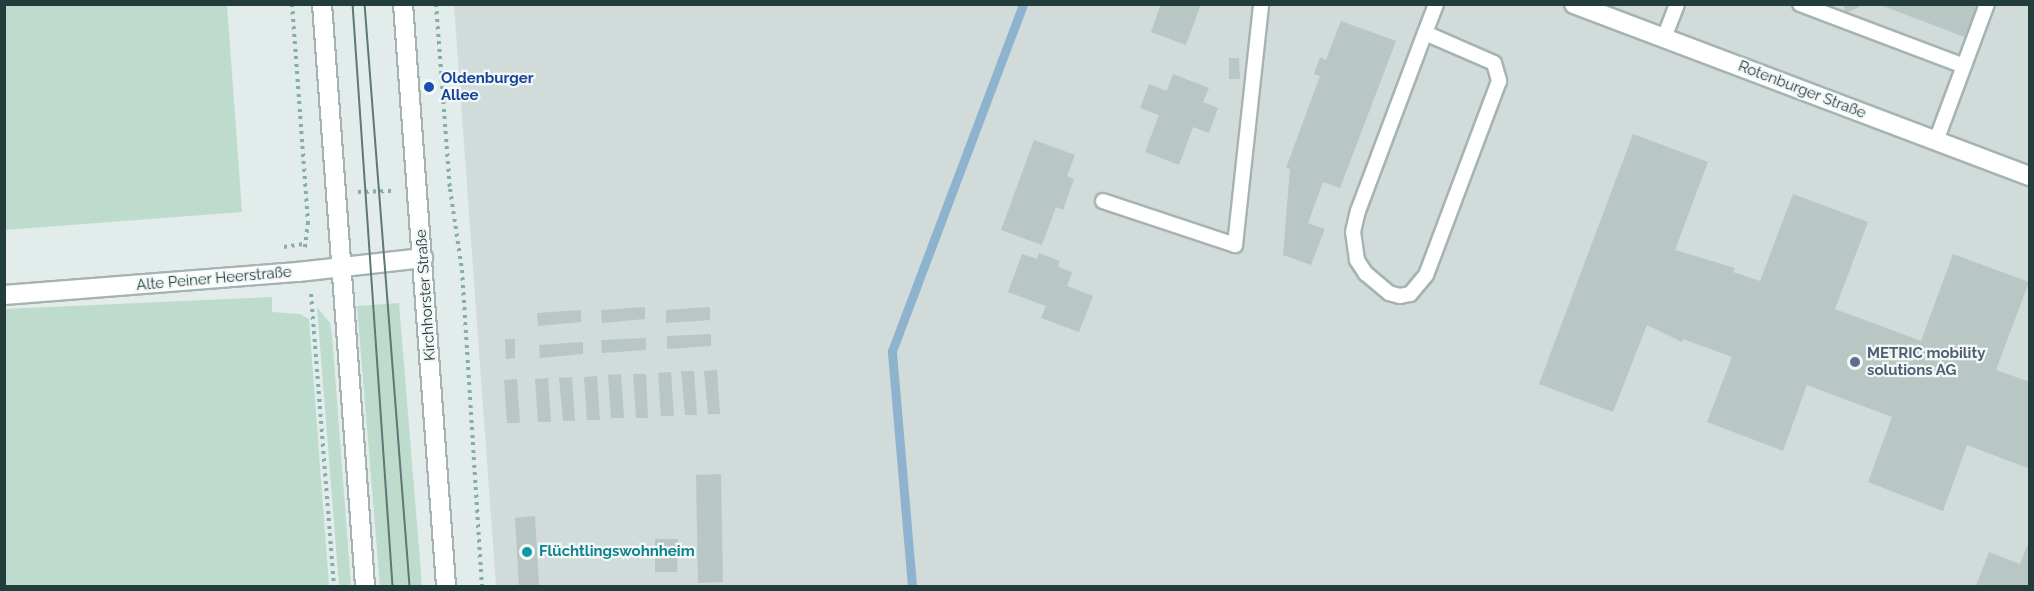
<!DOCTYPE html>
<html>
<head>
<meta charset="utf-8">
<style>
	body { margin:0 }
	#map { position:relative; width:2034px; height:591px; overflow:hidden; background:#e2ecea; font-family:Raleway,sans-serif }
	div>[style] { position:absolute }
	.built>* { inset:0; background:#d1dbd9 }
	.green>* { inset:0; background:#bddccd }
	.stream>* { height:9px; margin:-4.5px; padding:0 4.5px; transform-origin:4.5px; border-radius:4.5px; background:#8eb3ce }
	.building>* { inset:0; background:#b8c6c4 }
	.path>* { height:4px; margin-top:-2px; transform-origin:0; background:repeating-linear-gradient(90deg,#85adab 0 3px,transparent 0 7.5px) }
	.roads { filter:drop-shadow(2px 0 #a5b4b2) drop-shadow(-2px 0 #a5b4b2) drop-shadow(0 2px #a5b4b2) drop-shadow(0 -2px #a5b4b2) }
	.service>* { height:14px; margin:-7px; padding:0 7px; transform-origin:7px; border-radius:7px; background:#fff }
	.minor>* { height:18px; margin:-9px; padding:0 9px; transform-origin:9px; border-radius:9px; background:#fff }
	.secondary>* { height:18px; margin:-9px; padding:0 9px; transform-origin:9px; border-radius:9px; background:#fff }
	.tram>* { height:1.5px; margin:-0.75px; padding:0 0.75px; transform-origin:0.75px; border-radius:0.75px; background:#5e7777 }
	.dots>* { width:16px; height:16px; translate:-50% -50%; box-sizing:border-box; border:3px solid #f3f8f7; border-radius:50% }
	span { translate:-50% -50%; white-space:nowrap; text-align:center; line-height:1.15; -webkit-text-stroke:4.5px #f3f8f7; paint-order:stroke }
	.transit-label { font-size:15px; color:#164399; font-weight:700 }
	.left { translate:0 -50%; text-align:left }
	.street-label { font-size:15px; color:#233c3c }
	.service-label { font-size:15px; color:#4e5e75; font-weight:700 }
	.culture-label { font-size:15px; color:#0d838f; font-weight:700 }
	.frame { position:absolute; inset:0; border:6px solid #233c3c; pointer-events:none }
</style>
</head>
<body>
<div id="map">
	<div class="built">
		<i style="clip-path:polygon(454px 5px,2029px 5px,2029px 586px,496px 586px)"></i>
	</div>
	<div class="green">
		<i style="clip-path:polygon(5px 4px,227px 5px,242px 212px,5px 230px)"></i>
		<i style="clip-path:polygon(272px 297px,272px 312px,300px 314px,309px 319px,329px 586px,5px 586px,5px 309px)"></i>
		<i style="clip-path:polygon(399px 303px,422px 586px,380px 586px,357px 306px)"></i>
		<i style="clip-path:polygon(317px 307px,330px 323px,332px 335px,351px 586px,339px 586px)"></i>
	</div>
	<div class="stream">
		<i style="left:912px;top:586px;width:236px;rotate:-94.9deg"></i>
		<i style="left:892px;top:351px;width:371px;rotate:-69.3deg"></i>
	</div>
	<div class="building">
		<i style="clip-path:polygon(1161px 4px,1201px 4px,1186px 45px,1151px 32px)"></i>
		<i style="clip-path:polygon(1843px 4px,1865px 4px,1846px 13px)"></i>
		<i style="clip-path:polygon(1878px 4px,1979px 4px,1967px 38px)"></i>
		<i style="clip-path:polygon(1341px 21px,1396px 41px,1340px 188px,1323px 182px,1308px 223px,1325px 229px,1311px 265px,1283px 255px,1290px 169px,1286px 168px,1320px 76px,1314px 74px,1320px 57px,1326px 60px)"></i>
		<i style="clip-path:polygon(1229px 58px,1239px 58px,1240px 79px,1229px 79px)"></i>
		<i style="clip-path:polygon(1173px 74px,1209px 88px,1203px 102px,1218px 108px,1209px 133px,1193px 127px,1179px 165px,1145px 152px,1159px 115px,1140px 108px,1149px 84px,1167px 91px)"></i>
		<i style="clip-path:polygon(1633px 134px,1708px 162px,1675px 250px,1735px 268px,1733px 272px,1760px 281px,1793px 194px,1868px 222px,1835px 309px,1921px 341px,1953px 254px,2029px 282px,1996px 370px,2030px 382px,2030px 469px,1967px 445px,1943px 511px,1868px 482px,1892px 417px,1807px 385px,1783px 451px,1707px 422px,1732px 357px,1683px 339px,1682px 342px,1647px 325px,1613px 412px,1539px 384px)"></i>
		<i style="clip-path:polygon(1034px 140px,1075px 155px,1067px 176px,1074px 179px,1063px 210px,1056px 207px,1042px 245px,1001px 230px)"></i>
		<i style="clip-path:polygon(1039px 253px,1060px 261px,1058px 267px,1072px 272px,1067px 286px,1093px 296px,1079px 332px,1041px 318px,1046px 306px,1008px 292px,1022px 254px,1037px 259px)"></i>
		<i style="clip-path:polygon(645px 307px,645px 319px,602px 323px,601px 310px)"></i>
		<i style="clip-path:polygon(710px 307px,710px 320px,666px 323px,666px 310px)"></i>
		<i style="clip-path:polygon(581px 310px,581px 322px,538px 326px,537px 313px)"></i>
		<i style="clip-path:polygon(711px 334px,711px 346px,667px 349px,667px 336px)"></i>
		<i style="clip-path:polygon(646px 338px,646px 350px,602px 353px,601px 340px)"></i>
		<i style="clip-path:polygon(505px 339px,515px 339px,515px 358px,506px 359px)"></i>
		<i style="clip-path:polygon(583px 342px,583px 354px,540px 358px,539px 345px)"></i>
		<i style="clip-path:polygon(717px 370px,720px 414px,708px 414px,704px 371px)"></i>
		<i style="clip-path:polygon(681px 371px,694px 371px,697px 415px,685px 415px)"></i>
		<i style="clip-path:polygon(671px 372px,674px 416px,661px 416px,658px 373px)"></i>
		<i style="clip-path:polygon(621px 374px,624px 418px,611px 418px,608px 375px)"></i>
		<i style="clip-path:polygon(633px 374px,646px 374px,648px 418px,636px 418px)"></i>
		<i style="clip-path:polygon(597px 376px,600px 420px,587px 420px,584px 377px)"></i>
		<i style="clip-path:polygon(572px 377px,575px 421px,563px 421px,559px 378px)"></i>
		<i style="clip-path:polygon(548px 378px,551px 422px,538px 422px,535px 379px)"></i>
		<i style="clip-path:polygon(517px 379px,520px 423px,507px 423px,504px 380px)"></i>
		<i style="clip-path:polygon(721px 474px,723px 582px,698px 583px,696px 475px)"></i>
		<i style="clip-path:polygon(535px 516px,539px 586px,519px 586px,515px 518px)"></i>
		<i style="clip-path:polygon(655px 539px,678px 539px,677px 572px,655px 572px)"></i>
		<i style="clip-path:polygon(2030px 539px,2030px 586px,1976px 586px,1989px 552px,2020px 564px)"></i>
	</div>
	<div class="path">
		<i style="left:292px;top:4px;width:219px;rotate:85.8deg"></i>
		<i style="left:308px;top:222px;width:26px;rotate:97deg"></i>
		<i style="left:436px;top:4px;width:186px;rotate:85.7deg"></i>
		<i style="left:450px;top:189px;width:82px;rotate:81.6deg"></i>
		<i style="left:462px;top:270px;width:317px;rotate:86.4deg"></i>
		<i style="left:358px;top:192px;width:37px;rotate:-2deg"></i>
		<i style="left:284px;top:247px;width:20px;rotate:-9deg"></i>
		<i style="left:311px;top:294px;width:293px;rotate:85.5deg"></i>
	</div>
	<div class="roads">
		<div class="service">
			<i style="left:1800px;top:4px;width:175px;rotate:20.7deg"></i>
			<i style="left:1425px;top:33px;width:75px;rotate:23.5deg"></i>
			<i style="left:1494px;top:63px;width:19px;rotate:74deg"></i>
			<i style="left:1499px;top:81px;width:207px;rotate:110.6deg"></i>
			<i style="left:1426px;top:275px;width:25px;rotate:130deg"></i>
			<i style="left:1410px;top:294px;width:10px;rotate:169deg"></i>
			<i style="left:1400px;top:296px;width:11px;rotate:-165deg"></i>
			<i style="left:1389px;top:293px;width:30px;rotate:-140deg"></i>
			<i style="left:1366px;top:274px;width:17px;rotate:-123deg"></i>
			<i style="left:1357px;top:260px;width:28px;rotate:-98deg"></i>
			<i style="left:1353px;top:232px;width:22px;rotate:-77deg"></i>
			<i style="left:1358px;top:211px;width:190px;rotate:-69.4deg"></i>
			<i style="left:1425px;top:33px;width:31px;rotate:-69deg"></i>
			<i style="left:1664px;top:38px;width:36px;rotate:-69deg"></i>
			<i style="left:1936px;top:141px;width:146px;rotate:-69.6deg"></i>
			<i style="left:1103px;top:201px;width:139px;rotate:18.4deg"></i>
			<i style="left:1235px;top:245px;width:242px;rotate:-83.8deg"></i>
		</div>
		<div class="minor">
			<i style="left:1574px;top:4px;width:487px;rotate:20.7deg"></i>
			<i style="left:4px;top:295px;width:295px;rotate:-4.5deg"></i>
			<i style="left:298px;top:272px;width:126px;rotate:-6.4deg"></i>
		</div>
		<div class="secondary">
			<i style="left:322px;top:4px;width:584px;rotate:85.77deg"></i>
			<i style="left:403px;top:4px;width:584px;rotate:85.77deg"></i>
		</div>
	</div>
	<div class="tram">
		<i style="left:353px;top:4px;width:583px;rotate:86.07deg"></i>
		<i style="left:365px;top:4px;width:584px;rotate:85.58deg"></i>
	</div>
	<div class="dots">
		<i style="left:429px;top:87px;background:#1a4fb4"></i>
		<i style="left:1855px;top:362px;background:#5c6f8a"></i>
		<i style="left:527px;top:552px;background:#0f9aa8"></i>
	</div>
	<div class="transit-label">
		<span class="left" style="left:441px;top:87px">Oldenburger<br>Allee</span>
	</div>
	<div class="street-label">
		<span style="left:1802px;top:90px;rotate:21deg">Rotenburger Straße</span>
		<span style="left:214px;top:279px;rotate:-5deg">Alte Peiner Heerstraße</span>
		<span style="left:426px;top:295px;rotate:-94deg">Kirchhorster Straße</span>
	</div>
	<div class="service-label">
		<span class="left" style="left:1867px;top:362px">METRIC mobility<br>solutions AG</span>
	</div>
	<div class="culture-label">
		<span class="left" style="left:539px;top:552px">Flüchtlingswohnheim</span>
	</div>
	<div class="frame"></div>
</div>
</body>
</html>
